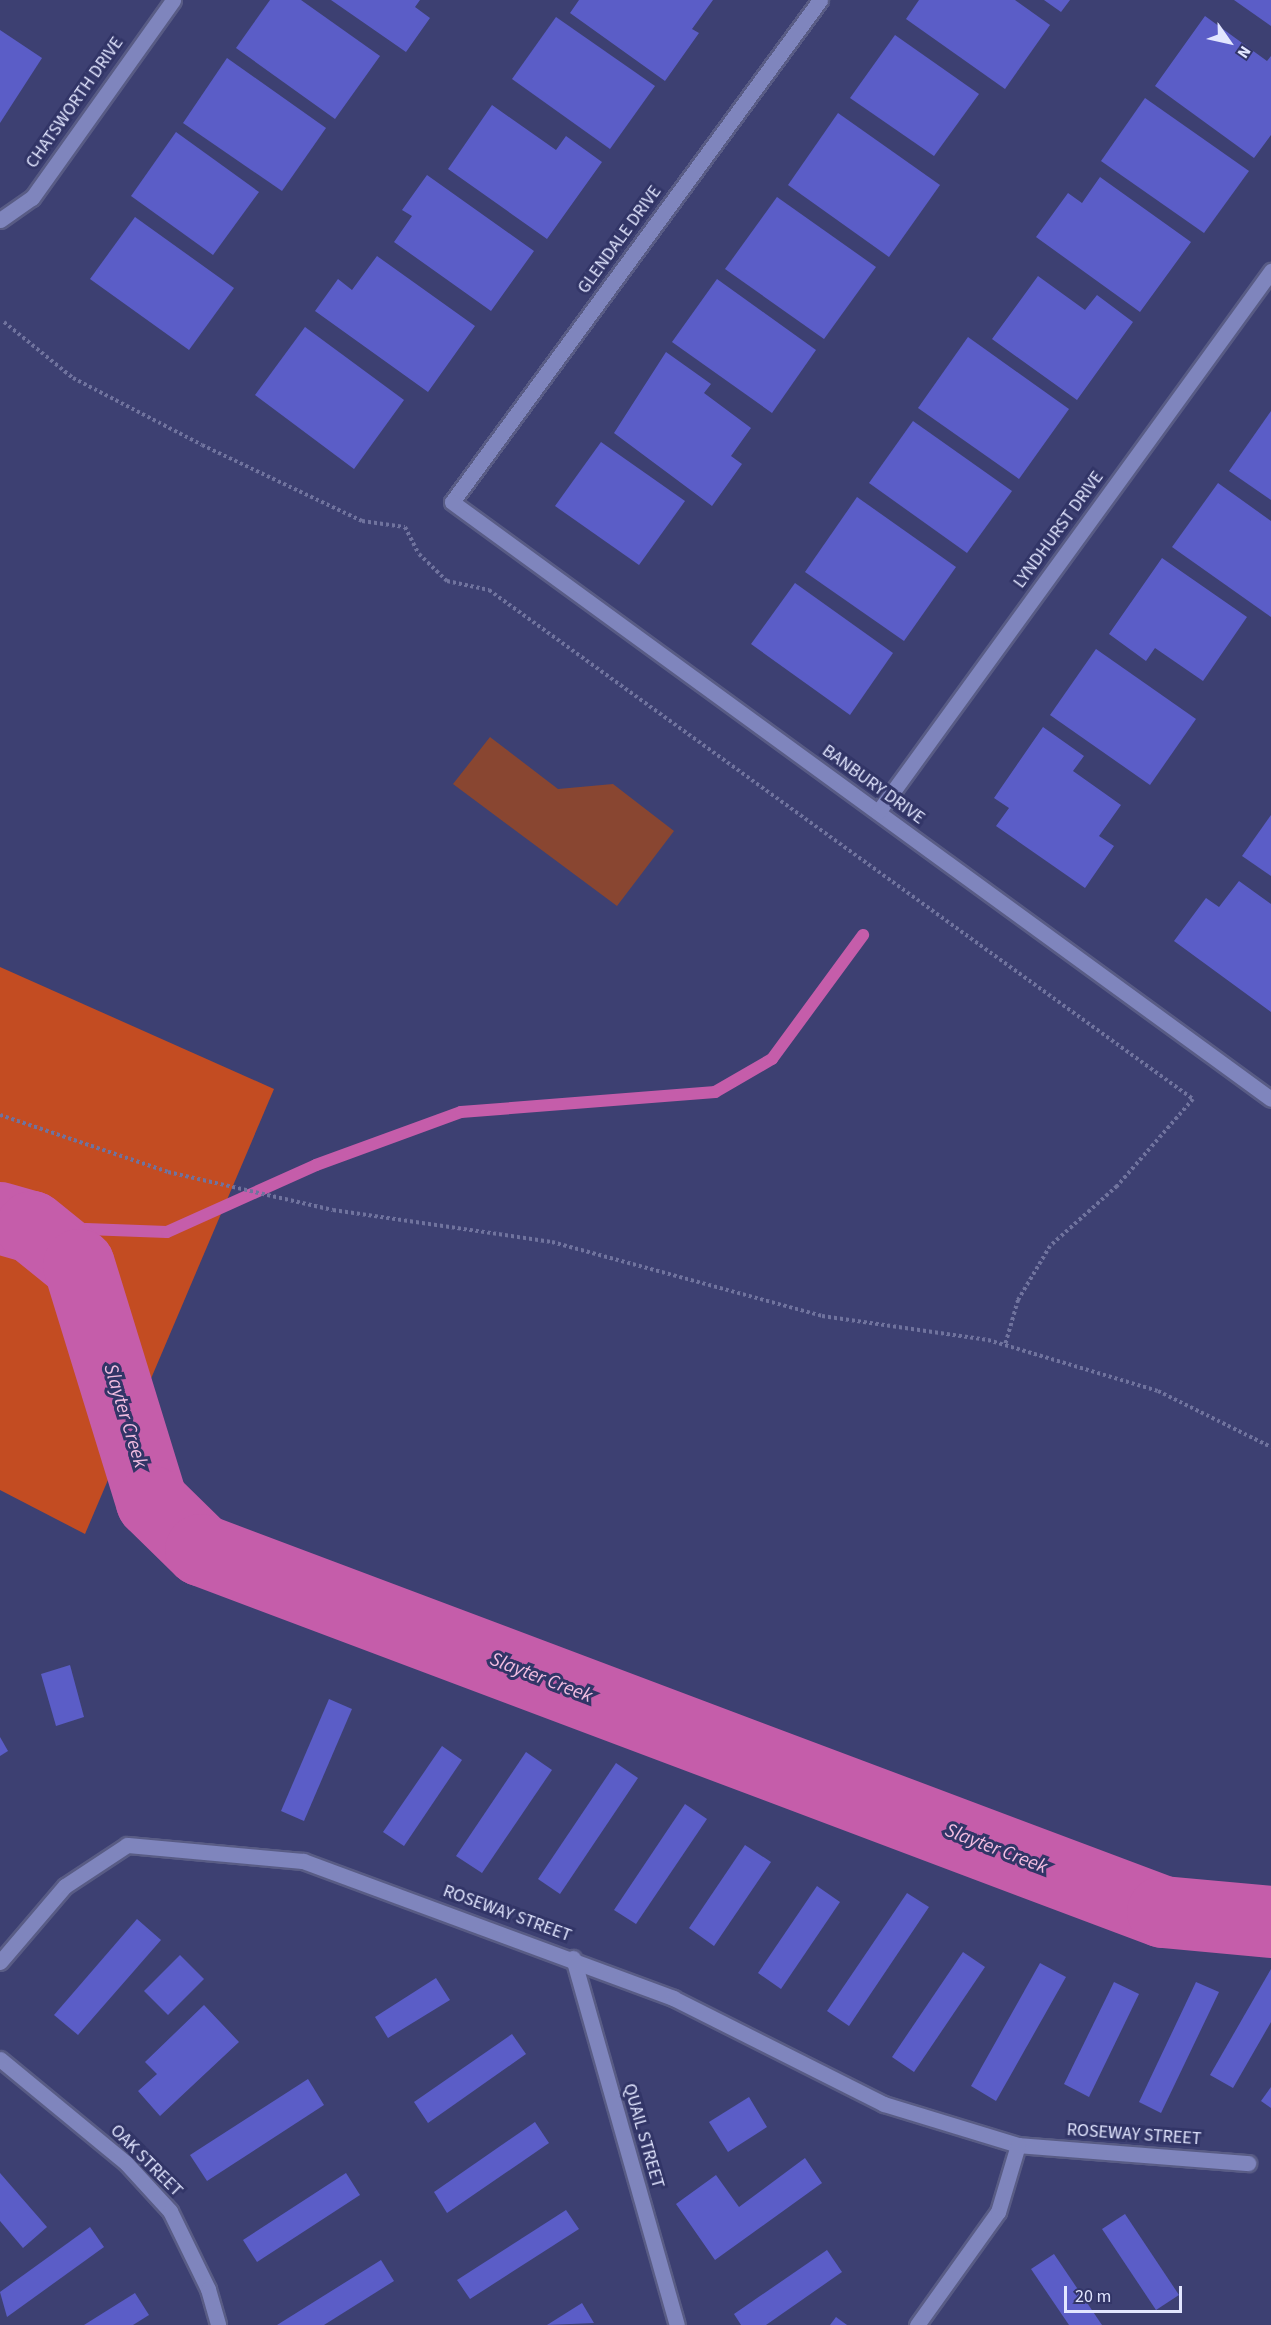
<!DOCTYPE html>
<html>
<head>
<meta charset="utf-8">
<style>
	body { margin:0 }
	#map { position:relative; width:1271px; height:2325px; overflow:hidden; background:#3d4072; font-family:"Source Sans 3",sans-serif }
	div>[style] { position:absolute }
	.green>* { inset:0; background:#894631 }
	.forest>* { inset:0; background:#c34c22 }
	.stream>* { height:12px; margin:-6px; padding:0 6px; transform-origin:6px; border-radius:6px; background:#c55daa }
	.river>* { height:72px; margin:-36px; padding:0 36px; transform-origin:36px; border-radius:36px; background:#c55daa }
	.building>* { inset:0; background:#5b5dc7 }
	.path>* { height:4px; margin-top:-2px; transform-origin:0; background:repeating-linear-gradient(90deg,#70739e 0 3px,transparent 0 6px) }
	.roads { filter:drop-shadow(2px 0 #595c85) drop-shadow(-2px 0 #595c85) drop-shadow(0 2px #595c85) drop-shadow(0 -2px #595c85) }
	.minor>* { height:15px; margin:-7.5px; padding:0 7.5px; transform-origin:7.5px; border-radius:7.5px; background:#7f85bd }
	span { translate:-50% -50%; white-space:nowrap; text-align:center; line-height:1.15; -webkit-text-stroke:6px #323567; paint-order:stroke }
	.street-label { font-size:18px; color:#e2e6ff }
	.water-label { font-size:20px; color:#f2bde1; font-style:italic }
	.north { position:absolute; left:1199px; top:12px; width:60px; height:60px; -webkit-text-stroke:4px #323567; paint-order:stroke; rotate:124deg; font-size:16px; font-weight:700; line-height:24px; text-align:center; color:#e2e6ff }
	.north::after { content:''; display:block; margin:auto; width:21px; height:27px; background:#e2e6ff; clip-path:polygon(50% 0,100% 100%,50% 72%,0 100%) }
	.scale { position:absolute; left:1064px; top:2286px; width:118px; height:27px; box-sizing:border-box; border:3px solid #e2e6ff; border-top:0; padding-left:8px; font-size:18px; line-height:21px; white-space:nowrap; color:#e2e6ff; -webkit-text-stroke:4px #323567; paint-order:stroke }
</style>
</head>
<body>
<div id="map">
	<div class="green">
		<i style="clip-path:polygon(490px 737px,558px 789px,613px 784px,674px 831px,617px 906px,453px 784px)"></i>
	</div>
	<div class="forest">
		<i style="clip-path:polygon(0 967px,274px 1089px,85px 1534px,0 1490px)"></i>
	</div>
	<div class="stream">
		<i style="left:32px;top:1227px;width:135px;rotate:2.1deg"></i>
		<i style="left:167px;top:1232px;width:163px;rotate:-24.2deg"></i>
		<i style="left:316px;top:1165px;width:154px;rotate:-20.1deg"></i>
		<i style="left:461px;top:1112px;width:255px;rotate:-4.5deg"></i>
		<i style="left:715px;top:1092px;width:66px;rotate:-30.1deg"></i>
		<i style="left:772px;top:1059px;width:154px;rotate:-53.7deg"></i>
	</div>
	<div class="river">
		<i style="left:0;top:1218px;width:33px;rotate:16deg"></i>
		<i style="left:32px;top:1227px;width:60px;rotate:39deg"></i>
		<i style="left:79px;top:1265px;width:248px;rotate:72.9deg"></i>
		<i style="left:152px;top:1502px;width:69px;rotate:44.4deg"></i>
		<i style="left:201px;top:1550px;width:1028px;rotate:20.62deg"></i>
		<i style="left:1163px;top:1912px;width:108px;rotate:5.3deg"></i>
	</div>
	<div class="building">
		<i style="clip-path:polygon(270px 0,301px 0,380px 56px,335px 119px,236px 48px)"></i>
		<i style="clip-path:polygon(331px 0,420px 0,415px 7px,430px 18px,406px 52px)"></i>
		<i style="clip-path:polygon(579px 0,713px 0,692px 29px,699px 33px,665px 81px,570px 13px)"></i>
		<i style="clip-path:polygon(919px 0,1015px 0,1050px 25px,1005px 89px,906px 19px)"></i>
		<i style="clip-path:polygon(1044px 0,1070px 0,1061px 12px)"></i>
		<i style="clip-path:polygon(1234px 0,1271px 0,1271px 26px)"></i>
		<i style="clip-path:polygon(1205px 16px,1267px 61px,1271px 56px,1271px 135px,1254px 158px,1155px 86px)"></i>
		<i style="clip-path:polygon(556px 17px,655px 86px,610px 149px,512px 79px)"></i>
		<i style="clip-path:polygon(0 30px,42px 58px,0 123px)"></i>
		<i style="clip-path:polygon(895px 35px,979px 94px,934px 156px,850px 98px)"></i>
		<i style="clip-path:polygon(227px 58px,326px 128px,282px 191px,183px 123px)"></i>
		<i style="clip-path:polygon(1145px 98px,1249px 171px,1204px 233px,1101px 161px)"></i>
		<i style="clip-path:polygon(492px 105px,556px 150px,566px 136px,602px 162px,547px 239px,448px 169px)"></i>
		<i style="clip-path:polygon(838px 113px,940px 185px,889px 257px,788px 185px)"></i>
		<i style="clip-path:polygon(176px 132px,259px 192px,213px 255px,131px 196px)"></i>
		<i style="clip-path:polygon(427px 175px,534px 251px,491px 311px,394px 242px,412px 216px,402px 210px)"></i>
		<i style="clip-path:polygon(1100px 177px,1191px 242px,1140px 312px,1036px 237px,1068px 193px,1082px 203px)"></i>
		<i style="clip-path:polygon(777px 197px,876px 267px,824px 339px,725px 269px)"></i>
		<i style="clip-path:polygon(135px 217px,234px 288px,189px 350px,90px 279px)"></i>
		<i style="clip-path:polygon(377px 256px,475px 326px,428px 392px,315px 311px,338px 279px,352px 290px)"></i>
		<i style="clip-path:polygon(1038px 276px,1085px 310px,1097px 295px,1133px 322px,1077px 400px,992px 339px)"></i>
		<i style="clip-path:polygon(717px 279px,816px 350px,772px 413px,672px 342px)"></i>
		<i style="clip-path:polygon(305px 327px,404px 400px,354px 469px,255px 395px)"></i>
		<i style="clip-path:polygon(968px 337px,1069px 409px,1019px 479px,918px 408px)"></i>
		<i style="clip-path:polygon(666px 352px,711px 384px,704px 393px,751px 428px,731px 456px,742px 464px,712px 506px,614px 433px)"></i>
		<i style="clip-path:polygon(1271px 411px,1271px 500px,1229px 471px)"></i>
		<i style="clip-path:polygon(913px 421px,1012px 491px,967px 553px,869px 483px)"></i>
		<i style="clip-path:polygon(601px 442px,685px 501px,639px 565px,555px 506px)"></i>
		<i style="clip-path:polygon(1218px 483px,1271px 521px,1271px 617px,1172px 547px)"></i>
		<i style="clip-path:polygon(857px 497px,956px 567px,904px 641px,805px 572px)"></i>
		<i style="clip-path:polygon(1162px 558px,1247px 617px,1203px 681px,1155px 648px,1146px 661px,1109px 634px)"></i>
		<i style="clip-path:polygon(795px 583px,893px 653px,850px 715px,751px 644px)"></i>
		<i style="clip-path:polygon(1096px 649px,1196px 719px,1150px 785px,1050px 715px)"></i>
		<i style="clip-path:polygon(1043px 727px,1084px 756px,1073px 771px,1121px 805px,1099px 836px,1114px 846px,1085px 888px,996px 826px,1009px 808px,994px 798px)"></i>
		<i style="clip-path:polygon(1271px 815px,1271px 876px,1242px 856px)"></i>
		<i style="clip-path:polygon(1239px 881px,1271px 904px,1271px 1012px,1174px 941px,1206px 898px,1219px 907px)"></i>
		<i style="clip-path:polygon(70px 1665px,84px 1717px,56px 1726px,41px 1674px)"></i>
		<i style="clip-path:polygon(329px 1699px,352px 1709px,304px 1821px,281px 1811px)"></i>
		<i style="clip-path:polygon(0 1737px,8px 1751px,0 1756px)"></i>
		<i style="clip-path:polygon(442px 1746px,462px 1760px,404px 1846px,383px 1832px)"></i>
		<i style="clip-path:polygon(526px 1752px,552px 1770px,482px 1873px,456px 1856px)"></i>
		<i style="clip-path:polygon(616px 1763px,638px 1778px,560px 1894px,538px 1879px)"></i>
		<i style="clip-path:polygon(685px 1804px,707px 1819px,636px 1924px,614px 1910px)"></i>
		<i style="clip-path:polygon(745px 1845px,771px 1862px,714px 1946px,689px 1928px)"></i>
		<i style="clip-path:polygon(817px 1886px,840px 1902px,781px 1989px,758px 1973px)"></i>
		<i style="clip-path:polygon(907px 1893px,929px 1907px,849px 2026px,827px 2011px)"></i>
		<i style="clip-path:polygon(137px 1919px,161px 1940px,78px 2035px,54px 2015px)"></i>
		<i style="clip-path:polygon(963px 1952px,985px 1967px,914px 2072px,892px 2057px)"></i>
		<i style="clip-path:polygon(180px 1955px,204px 1979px,168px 2015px,144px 1991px)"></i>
		<i style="clip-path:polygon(1040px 1963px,1066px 1977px,996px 2101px,971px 2086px)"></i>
		<i style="clip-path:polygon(1271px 1969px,1271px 2022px,1233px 2088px,1210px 2075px)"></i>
		<i style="clip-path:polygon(436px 1978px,450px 2000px,388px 2038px,375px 2017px)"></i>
		<i style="clip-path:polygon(1114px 1982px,1139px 1994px,1089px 2097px,1064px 2084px)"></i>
		<i style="clip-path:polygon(1196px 1982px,1219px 1992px,1161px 2113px,1139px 2102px)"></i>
		<i style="clip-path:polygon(204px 2005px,239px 2042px,160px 2116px,138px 2091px,157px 2074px,145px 2062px)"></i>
		<i style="clip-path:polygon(512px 2034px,526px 2054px,428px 2123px,414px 2102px)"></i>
		<i style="clip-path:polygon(308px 2079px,324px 2105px,207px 2181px,190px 2155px)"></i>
		<i style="clip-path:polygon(1271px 2087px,1271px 2108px,1261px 2101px)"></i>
		<i style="clip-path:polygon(749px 2097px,767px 2127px,728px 2152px,709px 2122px)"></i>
		<i style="clip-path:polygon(535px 2122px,549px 2143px,447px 2213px,434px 2192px)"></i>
		<i style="clip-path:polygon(805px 2158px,822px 2183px,715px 2260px,676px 2204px,716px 2175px,739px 2207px)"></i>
		<i style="clip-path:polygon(0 2173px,47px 2227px,23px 2248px,0 2221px)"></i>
		<i style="clip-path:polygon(346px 2173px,360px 2195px,257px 2262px,243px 2240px)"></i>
		<i style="clip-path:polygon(566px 2210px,579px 2229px,470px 2299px,457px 2280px)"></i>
		<i style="clip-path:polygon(1125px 2214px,1179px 2295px,1156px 2310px,1102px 2229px)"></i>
		<i style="clip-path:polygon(90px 2227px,104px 2247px,7px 2317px,0 2292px)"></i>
		<i style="clip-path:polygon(827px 2250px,842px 2272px,766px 2325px,741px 2325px,734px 2314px)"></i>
		<i style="clip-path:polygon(1054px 2254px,1102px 2325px,1069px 2325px,1031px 2269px)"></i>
		<i style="clip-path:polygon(381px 2260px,394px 2281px,324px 2325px,277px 2325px)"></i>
		<i style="clip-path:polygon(135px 2293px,149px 2315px,133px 2325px,84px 2325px)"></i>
		<i style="clip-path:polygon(582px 2303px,594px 2323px,547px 2325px)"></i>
		<i style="clip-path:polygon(836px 2317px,847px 2325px,830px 2325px)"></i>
	</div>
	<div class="path">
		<i style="left:4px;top:322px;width:89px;rotate:39.1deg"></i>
		<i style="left:73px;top:378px;width:145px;rotate:27.4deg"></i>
		<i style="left:202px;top:445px;width:177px;rotate:25.4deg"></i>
		<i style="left:362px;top:521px;width:43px;rotate:7.9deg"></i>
		<i style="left:405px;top:527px;width:30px;rotate:63deg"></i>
		<i style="left:419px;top:554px;width:39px;rotate:44deg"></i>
		<i style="left:447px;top:581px;width:43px;rotate:12.1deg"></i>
		<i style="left:489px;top:590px;width:869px;rotate:35.87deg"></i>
		<i style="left:1193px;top:1099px;width:116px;rotate:131.1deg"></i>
		<i style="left:1117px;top:1186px;width:90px;rotate:138.2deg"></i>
		<i style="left:1050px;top:1246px;width:63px;rotate:120.7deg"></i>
		<i style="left:1018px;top:1300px;width:47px;rotate:106.1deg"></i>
		<i style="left:0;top:1115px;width:177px;rotate:18.7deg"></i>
		<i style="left:168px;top:1172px;width:169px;rotate:13deg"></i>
		<i style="left:333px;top:1210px;width:221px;rotate:8.3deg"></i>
		<i style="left:552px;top:1242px;width:280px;rotate:15.3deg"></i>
		<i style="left:822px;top:1316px;width:168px;rotate:8.2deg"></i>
		<i style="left:988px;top:1340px;width:177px;rotate:16.7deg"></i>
		<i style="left:1158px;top:1391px;width:126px;rotate:26.4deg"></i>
	</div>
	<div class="roads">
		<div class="minor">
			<i style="left:820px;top:0;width:622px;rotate:126.24deg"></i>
			<i style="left:452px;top:502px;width:1013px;rotate:36.09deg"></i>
			<i style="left:0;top:220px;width:39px;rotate:-35deg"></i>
			<i style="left:32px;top:198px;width:243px;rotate:-54.5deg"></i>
			<i style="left:878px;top:812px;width:669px;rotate:-54deg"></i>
			<i style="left:573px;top:1958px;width:381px;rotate:74.2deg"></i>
			<i style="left:0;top:1962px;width:100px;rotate:-49.5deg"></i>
			<i style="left:65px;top:1886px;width:74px;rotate:-33.5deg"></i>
			<i style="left:127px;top:1845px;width:177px;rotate:5.2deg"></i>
			<i style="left:303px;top:1861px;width:395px;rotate:20.3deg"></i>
			<i style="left:673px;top:1998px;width:236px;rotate:26.7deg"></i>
			<i style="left:884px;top:2104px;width:140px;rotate:17deg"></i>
			<i style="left:1018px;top:2145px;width:231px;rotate:4.5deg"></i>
			<i style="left:0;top:2059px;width:163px;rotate:39.5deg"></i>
			<i style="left:126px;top:2163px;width:65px;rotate:47.5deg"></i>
			<i style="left:170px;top:2211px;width:87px;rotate:64deg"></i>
			<i style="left:208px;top:2289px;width:37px;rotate:74deg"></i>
			<i style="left:917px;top:2325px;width:139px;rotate:-54.4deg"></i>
			<i style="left:998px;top:2212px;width:70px;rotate:-73.4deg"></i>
		</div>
	</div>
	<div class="street-label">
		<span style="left:75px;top:103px;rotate:-55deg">CHATSWORTH DRIVE</span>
		<span style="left:620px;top:240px;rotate:-54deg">GLENDALE DRIVE</span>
		<span style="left:1059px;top:530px;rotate:-54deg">LYNDHURST DRIVE</span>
		<span style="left:873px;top:785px;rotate:36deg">BANBURY DRIVE</span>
		<span style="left:507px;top:1914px;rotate:20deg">ROSEWAY STREET</span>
		<span style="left:1134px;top:2135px;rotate:4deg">ROSEWAY STREET</span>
		<span style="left:643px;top:2136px;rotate:74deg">QUAIL STREET</span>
		<span style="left:146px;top:2161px;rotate:45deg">OAK STREET</span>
	</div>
	<div class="water-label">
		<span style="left:125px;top:1416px;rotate:73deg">Slayter Creek</span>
		<span style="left:541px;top:1678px;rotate:21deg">Slayter Creek</span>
		<span style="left:996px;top:1849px;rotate:21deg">Slayter Creek</span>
	</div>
	<div class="north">N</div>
	<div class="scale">20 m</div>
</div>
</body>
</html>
